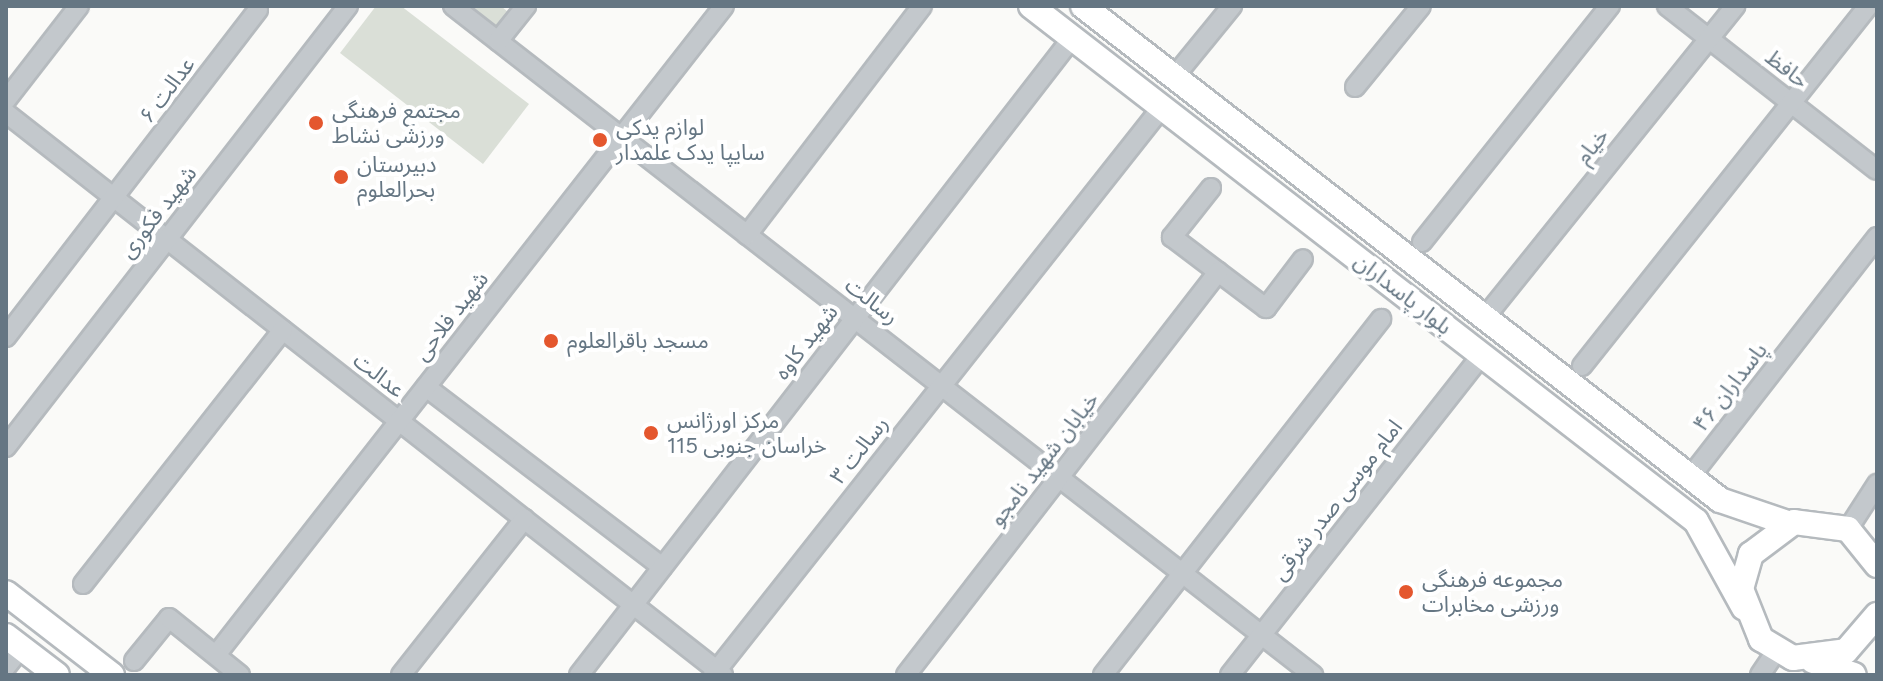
<!DOCTYPE html>
<html>
<head>
<meta charset="utf-8">
<style>
	body { margin:0 }
	#map { position:relative; width:1883px; height:681px; overflow:hidden; background:#fafaf8; font-family:Figtree,"Noto Sans Arabic",sans-serif }
	div>[style] { position:absolute }
	.green>* { inset:0; background:#dadfd7 }
	.roads { filter:drop-shadow(2px 0 #b5babe) drop-shadow(-2px 0 #b5babe) drop-shadow(0 2px #b5babe) drop-shadow(0 -2px #b5babe) }
	.minor>* { height:18px; margin:-9px; padding:0 9px; transform-origin:9px; border-radius:9px; background:#c3c8cc }
	.major>* { height:24px; margin:-12px; padding:0 12px; transform-origin:12px; border-radius:12px; background:#fff }
	.dots>* { width:22px; height:22px; translate:-50% -50%; box-sizing:border-box; border:4px solid #fff; border-radius:50% }
	span { translate:-50% -50%; white-space:nowrap; text-align:center; line-height:1.15; -webkit-text-stroke:8px #fff; paint-order:stroke }
	.street-label { font-size:22px; color:#657683 }
	.poi-label { font-size:22px; color:#657683 }
	.left { translate:0 -50%; text-align:left }
	.frame { position:absolute; inset:0; border:8px solid #657683; pointer-events:none }
</style>
</head>
<body>
<div id="map">
	<div class="green">
		<i style="clip-path:polygon(376px 6px,401px 6px,529px 104px,483px 164px,340px 53px)"></i>
		<i style="clip-path:polygon(463px 6px,501px 6px,508px 12px,495px 32px)"></i>
	</div>
	<div class="roads">
		<div class="minor">
			<i style="left:453px;top:6px;width:1090px;rotate:37.88deg"></i>
			<i style="left:1667px;top:6px;width:266px;rotate:38deg"></i>
			<i style="left:498px;top:41px;width:45px;rotate:-51.3deg"></i>
			<i style="left:1174px;top:77px;width:92px;rotate:-50.8deg"></i>
			<i style="left:1355px;top:87px;width:104px;rotate:-50.8deg"></i>
			<i style="left:6px;top:100px;width:119px;rotate:-52.2deg"></i>
			<i style="left:6px;top:113px;width:911px;rotate:38.09deg"></i>
			<i style="left:1211px;top:188px;width:63px;rotate:128.5deg"></i>
			<i style="left:1172px;top:237px;width:118px;rotate:37.1deg"></i>
			<i style="left:1266px;top:308px;width:61px;rotate:-52.9deg"></i>
			<i style="left:747px;top:235px;width:288px;rotate:-52.6deg"></i>
			<i style="left:1422px;top:242px;width:302px;rotate:-51.5deg"></i>
			<i style="left:1486px;top:316px;width:398px;rotate:-51.2deg"></i>
			<i style="left:6px;top:337px;width:413px;rotate:-52.4deg"></i>
			<i style="left:1582px;top:366px;width:460px;rotate:-51.5deg"></i>
			<i style="left:426px;top:387px;width:297px;rotate:37.3deg"></i>
			<i style="left:6px;top:447px;width:558px;rotate:-52.21deg"></i>
			<i style="left:1691px;top:476px;width:303px;rotate:-52.1deg"></i>
			<i style="left:1848px;top:529px;width:54px;rotate:-57.2deg"></i>
			<i style="left:83px;top:584px;width:323px;rotate:-51.8deg"></i>
			<i style="left:216px;top:655px;width:824px;rotate:-51.95deg"></i>
			<i style="left:134px;top:661px;width:55px;rotate:-50.9deg"></i>
			<i style="left:169px;top:618px;width:91px;rotate:38.8deg"></i>
			<i style="left:6px;top:667px;width:24px;rotate:-52deg"></i>
			<i style="left:401px;top:675px;width:199px;rotate:-51.7deg"></i>
			<i style="left:579px;top:675px;width:805px;rotate:-52.26deg"></i>
			<i style="left:713px;top:675px;width:724px;rotate:-51.67deg"></i>
			<i style="left:906px;top:675px;width:510px;rotate:-52.25deg"></i>
			<i style="left:1103px;top:675px;width:452px;rotate:-52deg"></i>
			<i style="left:1230px;top:675px;width:407px;rotate:-51.8deg"></i>
			<i style="left:1760px;top:675px;width:29px;rotate:-56deg"></i>
		</div>
		<div class="major">
			<i style="left:1031px;top:6px;width:841px;rotate:37.76deg"></i>
			<i style="left:1696px;top:521px;width:99px;rotate:61.1deg"></i>
			<i style="left:1083px;top:6px;width:806px;rotate:37.79deg"></i>
			<i style="left:1720px;top:500px;width:74px;rotate:18.9deg"></i>
			<i style="left:1877px;top:565px;width:46px;rotate:-128.9deg"></i>
			<i style="left:1848px;top:529px;width:54px;rotate:-172.6deg"></i>
			<i style="left:1794px;top:522px;width:54px;rotate:143.3deg"></i>
			<i style="left:1751px;top:554px;width:36px;rotate:106deg"></i>
			<i style="left:1741px;top:589px;width:54px;rotate:68.2deg"></i>
			<i style="left:1761px;top:639px;width:37px;rotate:31deg"></i>
			<i style="left:1793px;top:658px;width:53px;rotate:-7.5deg"></i>
			<i style="left:1846px;top:651px;width:48px;rotate:-49.3deg"></i>
			<i style="left:6px;top:593px;width:134px;rotate:37.7deg"></i>
			<i style="left:6px;top:636px;width:64px;rotate:37.4deg"></i>
			<i style="left:1813px;top:661px;width:43px;rotate:18.9deg"></i>
		</div>
	</div>
	<div class="dots">
		<i style="left:316px;top:123px;background:#e4572e"></i>
		<i style="left:600px;top:140px;background:#e4572e"></i>
		<i style="left:341px;top:177px;background:#e4572e"></i>
		<i style="left:551px;top:341px;background:#e4572e"></i>
		<i style="left:651px;top:433px;background:#e4572e"></i>
		<i style="left:1406px;top:592px;background:#e4572e"></i>
	</div>
	<div class="street-label">
		<span style="left:1787px;top:69px;rotate:38deg">حافظ</span>
		<span style="left:167px;top:90px;rotate:-53deg">عدالت ۶</span>
		<span style="left:1592px;top:146px;rotate:-51deg">خیام</span>
		<span style="left:158px;top:212px;rotate:-52deg">شهید فکوری</span>
		<span style="left:1403px;top:294px;rotate:38deg">بلوار پاسداران</span>
		<span style="left:872px;top:301px;rotate:38deg">رسالت</span>
		<span style="left:451px;top:316px;rotate:-52deg">شهید فلاحی</span>
		<span style="left:806px;top:342px;rotate:-52deg">شهید کاوه</span>
		<span style="left:379px;top:375px;rotate:38deg">عدالت</span>
		<span style="left:1730px;top:387px;rotate:-52deg">پاسداران ۴۶</span>
		<span style="left:859px;top:450px;rotate:-52deg">رسالت ۳</span>
		<span style="left:1044px;top:459px;rotate:-52deg">خیابان شهید نامجو</span>
		<span style="left:1337px;top:500px;rotate:-52deg">امام موسی صدر شرقی</span>
	</div>
	<div class="poi-label">
		<span class="left" style="left:332px;top:123px">مجتمع فرهنگی<br>ورزشی نشاط</span>
		<span class="left" style="left:616px;top:140px">لوازم یدکی<br>سایپا یدک علمدار</span>
		<span class="left" style="left:357px;top:177px">دبیرستان<br>بحرالعلوم</span>
		<span class="left" style="left:567px;top:341px">مسجد باقرالعلوم</span>
		<span class="left" style="left:667px;top:433px">مرکز اورژانس<br>115 خراسان جنوبی</span>
		<span class="left" style="left:1422px;top:592px">مجموعه فرهنگی<br>ورزشی مخابرات</span>
	</div>
	<div class="frame"></div>
</div>
</body>
</html>
